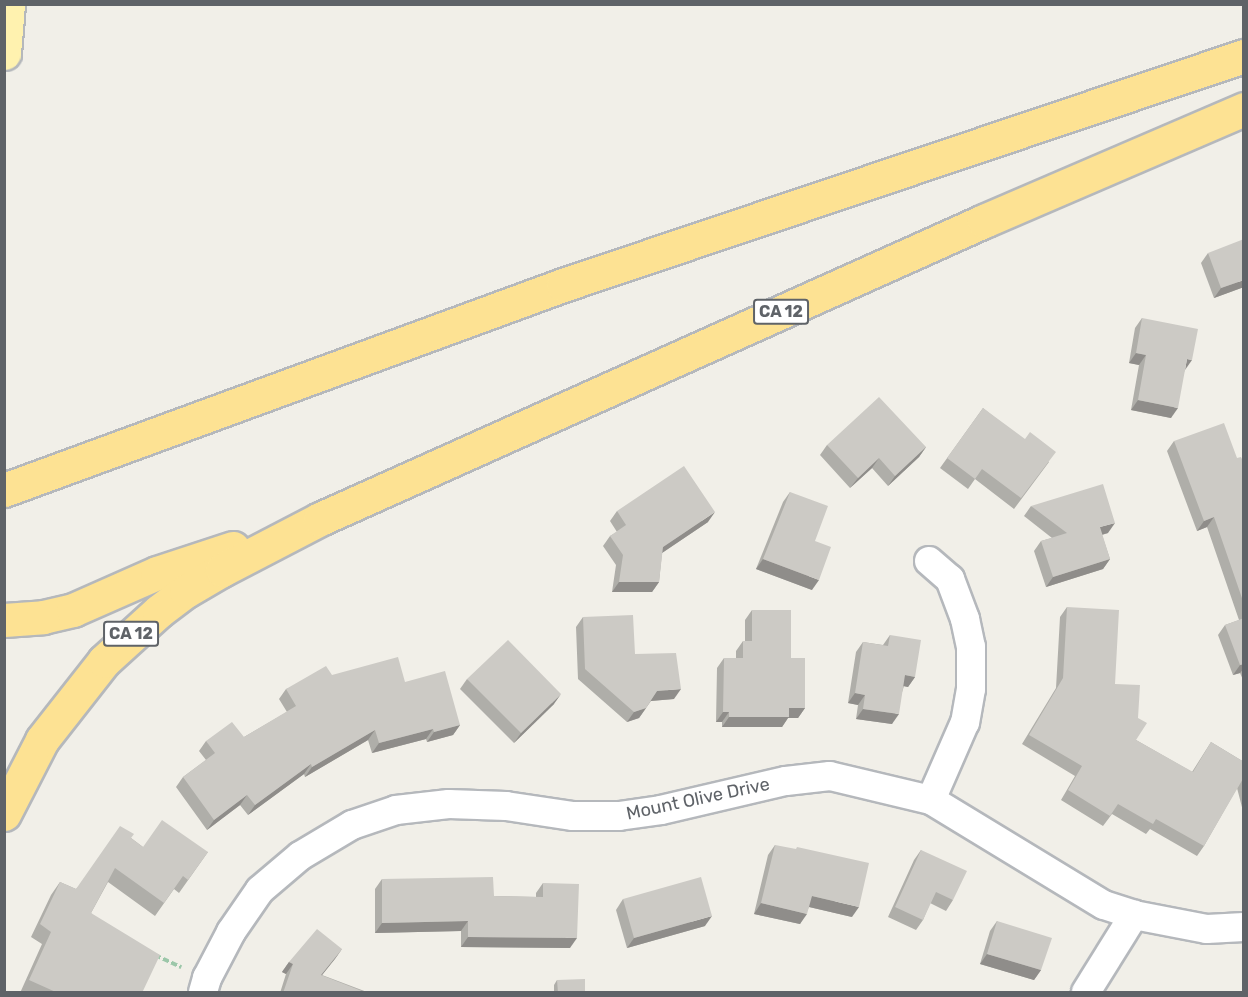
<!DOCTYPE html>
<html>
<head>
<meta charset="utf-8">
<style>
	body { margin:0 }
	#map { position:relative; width:1248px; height:997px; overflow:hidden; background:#f1efe8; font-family:Rubik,sans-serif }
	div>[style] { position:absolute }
	.path>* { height:4px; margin-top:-2px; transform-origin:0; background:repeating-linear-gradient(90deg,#9cc7a9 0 6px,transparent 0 9px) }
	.roads { filter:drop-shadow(2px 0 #b5b8bc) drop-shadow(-2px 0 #b5b8bc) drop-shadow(0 2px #b5b8bc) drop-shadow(0 -2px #b5b8bc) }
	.minor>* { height:28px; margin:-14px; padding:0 14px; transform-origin:14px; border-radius:14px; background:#fff }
	.major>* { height:33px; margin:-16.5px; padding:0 16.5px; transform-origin:16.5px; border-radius:16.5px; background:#fff2af }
	.highway>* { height:33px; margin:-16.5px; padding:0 16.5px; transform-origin:16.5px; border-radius:16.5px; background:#fde293 }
	.wall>* { inset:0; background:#afaea9 }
	.shaded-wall>* { inset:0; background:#8f8d8a }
	.building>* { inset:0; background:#cccac5 }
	span { translate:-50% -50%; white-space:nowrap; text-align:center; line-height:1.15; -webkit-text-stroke:4.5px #fff; paint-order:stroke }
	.shield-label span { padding:2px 4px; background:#fff; border:2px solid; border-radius:4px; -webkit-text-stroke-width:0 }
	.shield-label { font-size:16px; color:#5f6368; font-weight:700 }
	.street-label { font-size:18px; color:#5f6368 }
	.frame { position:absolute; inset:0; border:6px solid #5f6368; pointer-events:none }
</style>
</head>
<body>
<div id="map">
	<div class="path">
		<i style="left:155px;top:955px;width:29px;rotate:25deg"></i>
	</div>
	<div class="roads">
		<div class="minor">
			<i style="left:929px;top:561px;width:28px;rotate:41deg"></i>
			<i style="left:950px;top:579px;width:43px;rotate:69.4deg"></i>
			<i style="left:965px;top:619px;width:29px;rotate:78deg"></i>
			<i style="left:971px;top:647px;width:42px;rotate:90deg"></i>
			<i style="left:971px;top:689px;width:34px;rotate:100deg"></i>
			<i style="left:965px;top:722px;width:85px;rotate:113.6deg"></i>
			<i style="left:203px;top:992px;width:15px;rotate:-74deg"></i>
			<i style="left:207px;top:978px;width:52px;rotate:-62.4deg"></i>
			<i style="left:231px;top:932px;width:51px;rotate:-55.4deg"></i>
			<i style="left:260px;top:890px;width:52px;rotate:-40.4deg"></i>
			<i style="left:300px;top:856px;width:61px;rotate:-30.8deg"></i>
			<i style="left:352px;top:825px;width:46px;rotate:-18.8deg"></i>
			<i style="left:396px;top:810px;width:53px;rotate:-6.5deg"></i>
			<i style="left:449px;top:804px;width:57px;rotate:2deg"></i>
			<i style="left:506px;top:806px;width:68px;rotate:8.5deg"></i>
			<i style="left:573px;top:816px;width:46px"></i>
			<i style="left:619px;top:816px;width:42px;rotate:-8.1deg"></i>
			<i style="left:661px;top:810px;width:128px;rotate:-13.1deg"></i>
			<i style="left:786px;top:781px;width:44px;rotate:-6.5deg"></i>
			<i style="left:830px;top:776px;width:104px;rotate:13.4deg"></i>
			<i style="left:931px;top:800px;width:202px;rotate:31.3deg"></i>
			<i style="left:1104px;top:905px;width:32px;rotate:18deg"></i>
			<i style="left:1134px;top:915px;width:74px;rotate:10.9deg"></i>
			<i style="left:1207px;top:929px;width:37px;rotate:-3deg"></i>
			<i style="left:1086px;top:992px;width:91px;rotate:-58.1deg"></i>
		</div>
		<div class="major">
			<i style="left:4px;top:53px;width:49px;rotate:-85.3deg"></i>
		</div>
		<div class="highway">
			<i style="left:4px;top:490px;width:595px;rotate:-20.14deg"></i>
			<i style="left:563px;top:285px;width:718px;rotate:-18.59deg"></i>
			<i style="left:4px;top:620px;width:39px;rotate:-4deg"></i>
			<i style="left:43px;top:617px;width:31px;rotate:-13deg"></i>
			<i style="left:73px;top:610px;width:92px;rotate:-23.8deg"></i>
			<i style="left:157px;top:573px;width:80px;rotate:-18.2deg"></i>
			<i style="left:4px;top:814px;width:83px;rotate:-62.8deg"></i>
			<i style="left:42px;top:740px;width:100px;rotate:-51.9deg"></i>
			<i style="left:104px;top:661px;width:74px;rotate:-42.3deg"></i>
			<i style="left:159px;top:611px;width:34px;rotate:-37deg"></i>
			<i style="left:186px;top:591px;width:42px;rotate:-30.3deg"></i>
			<i style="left:222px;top:570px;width:110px;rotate:-27.5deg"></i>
			<i style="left:320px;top:519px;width:728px;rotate:-24.17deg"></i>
			<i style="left:984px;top:221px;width:283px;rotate:-23.3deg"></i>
		</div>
	</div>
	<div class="wall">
		<i style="clip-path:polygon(1208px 253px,1244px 287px,1214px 298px,1201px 263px)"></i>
		<i style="clip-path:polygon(1142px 318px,1185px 369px,1171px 418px,1131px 410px,1139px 365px,1129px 363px,1135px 328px)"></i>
		<i style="clip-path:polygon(983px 408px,1049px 462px,1014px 509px,975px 479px,968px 489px,940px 468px)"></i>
		<i style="clip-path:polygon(1174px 441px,1237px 458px,1244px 463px,1244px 682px,1240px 673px,1233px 675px,1218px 635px,1225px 625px,1239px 620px,1207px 527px,1197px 531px,1167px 451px)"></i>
		<i style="clip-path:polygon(827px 445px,926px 447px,919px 457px,888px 486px,872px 468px,850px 488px,820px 455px)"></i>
		<i style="clip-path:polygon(790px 492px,812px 590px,756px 569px,783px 502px)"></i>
		<i style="clip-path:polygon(1031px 506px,1108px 533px,1102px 535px,1110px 559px,1103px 569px,1046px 587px,1034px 551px,1041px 541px,1052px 538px,1024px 516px)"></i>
		<i style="clip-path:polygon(617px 511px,708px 522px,662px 553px,659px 582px,652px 592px,612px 592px,616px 565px,603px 546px,610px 536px,617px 532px,610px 521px)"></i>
		<i style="clip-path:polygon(1067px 607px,1115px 684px,1136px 740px,1192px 772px,1211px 742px,1244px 762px,1244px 815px,1237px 788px,1204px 846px,1197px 856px,1150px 829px,1146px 834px,1112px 814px,1103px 826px,1061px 800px,1075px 776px,1022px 744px,1056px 688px,1060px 617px)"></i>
		<i style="clip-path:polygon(752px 610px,791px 658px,805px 708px,798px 718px,788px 718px,782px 727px,722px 727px,722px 722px,716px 722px,717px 668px,724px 658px,736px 658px,736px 651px,743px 641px,745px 641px,745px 620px)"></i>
		<i style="clip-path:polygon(583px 617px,635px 654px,674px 699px,651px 701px,639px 718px,627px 722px,578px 679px,576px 627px)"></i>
		<i style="clip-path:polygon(890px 635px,915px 677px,908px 687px,904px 686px,892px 724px,856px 719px,858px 705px,848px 703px,856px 652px,863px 642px,883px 645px)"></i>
		<i style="clip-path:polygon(332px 675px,405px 682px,460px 725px,453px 735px,427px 742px,426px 739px,372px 753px,368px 740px,305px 777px,304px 774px,248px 815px,240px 805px,207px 830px,176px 787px,183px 777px,206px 760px,199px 751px,206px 741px,244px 737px,287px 712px,279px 699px,286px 689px)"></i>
		<i style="clip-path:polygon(467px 679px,554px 704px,514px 743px,460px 689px)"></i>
		<i style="clip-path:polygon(131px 838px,143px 847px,208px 852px,179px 893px,174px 889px,155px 916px,108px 882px,91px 913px,142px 993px,20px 993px,42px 944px,31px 937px,51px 895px,60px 882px,76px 889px)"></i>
		<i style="clip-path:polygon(775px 845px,852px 917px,809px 907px,800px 924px,754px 914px,768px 855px)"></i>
		<i style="clip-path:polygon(921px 850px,953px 900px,946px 911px,930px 903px,923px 920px,916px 930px,888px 917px,914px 860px)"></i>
		<i style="clip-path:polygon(382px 879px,494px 896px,536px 897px,536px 893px,543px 883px,570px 948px,461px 947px,461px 931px,375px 933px,375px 889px)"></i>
		<i style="clip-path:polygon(623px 899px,705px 926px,627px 948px,616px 910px)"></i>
		<i style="clip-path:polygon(997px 921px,1041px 970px,1034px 980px,980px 964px,990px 931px)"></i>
		<i style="clip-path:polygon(342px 949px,322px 975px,367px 992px,280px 993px,286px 974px,282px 972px,289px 962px)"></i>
		<i style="clip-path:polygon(557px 980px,585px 993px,554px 993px,554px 985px)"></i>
	</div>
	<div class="shaded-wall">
		<i style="clip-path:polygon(1244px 280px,1244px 287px,1214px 298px,1221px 288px)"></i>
		<i style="clip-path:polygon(1136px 353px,1146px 355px,1139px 365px,1129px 363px)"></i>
		<i style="clip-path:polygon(1187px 359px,1192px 360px,1185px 370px)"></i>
		<i style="clip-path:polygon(1138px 400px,1178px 408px,1171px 418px,1131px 410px)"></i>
		<i style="clip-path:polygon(926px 447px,919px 457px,888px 486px,895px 476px)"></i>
		<i style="clip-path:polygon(879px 458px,872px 468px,850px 488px,858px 478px)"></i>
		<i style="clip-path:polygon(715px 512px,708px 522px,656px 557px,663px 547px)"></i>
		<i style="clip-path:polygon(1214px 517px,1207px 527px,1197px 531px,1204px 521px)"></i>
		<i style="clip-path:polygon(1115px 523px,1108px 533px,1093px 537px,1100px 527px)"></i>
		<i style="clip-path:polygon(763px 559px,819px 580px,812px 590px,756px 569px)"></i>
		<i style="clip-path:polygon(1110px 559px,1103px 569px,1046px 587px,1053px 577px)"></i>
		<i style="clip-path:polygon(619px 582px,659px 582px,652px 592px,612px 592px)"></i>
		<i style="clip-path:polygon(1244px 664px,1244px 668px,1240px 673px,1233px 675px,1240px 665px)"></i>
		<i style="clip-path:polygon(905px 675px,915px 677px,908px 687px,898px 685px)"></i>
		<i style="clip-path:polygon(681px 689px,674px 699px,650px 701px,657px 691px)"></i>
		<i style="clip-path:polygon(855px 693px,865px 695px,858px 705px,848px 703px)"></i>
		<i style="clip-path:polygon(561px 694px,554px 704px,514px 743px,521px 733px)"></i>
		<i style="clip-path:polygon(646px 708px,639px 718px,627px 722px,634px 712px)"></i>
		<i style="clip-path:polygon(789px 708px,805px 708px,798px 718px,788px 718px,782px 727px,722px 727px,729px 717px)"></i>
		<i style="clip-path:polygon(863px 709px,899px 714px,892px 724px,856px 719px)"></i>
		<i style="clip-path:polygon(723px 712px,729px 712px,722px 722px,716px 722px)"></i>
		<i style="clip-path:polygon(460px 725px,453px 735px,427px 742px,434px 732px)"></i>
		<i style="clip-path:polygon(433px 729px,426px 739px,372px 753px,379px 743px)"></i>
		<i style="clip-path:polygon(375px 730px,368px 740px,305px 777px,312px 767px)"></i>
		<i style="clip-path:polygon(311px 764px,304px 774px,248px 815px,255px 805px)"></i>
		<i style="clip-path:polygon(247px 795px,240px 805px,207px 830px,214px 820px)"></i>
		<i style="clip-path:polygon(812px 896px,859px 907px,852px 917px,805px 906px)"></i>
		<i style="clip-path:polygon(761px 903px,807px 914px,800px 924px,754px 914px)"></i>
		<i style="clip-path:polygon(712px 916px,705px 926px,627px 948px,634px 938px)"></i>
		<i style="clip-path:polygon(468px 921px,461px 931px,375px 933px,382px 923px)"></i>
		<i style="clip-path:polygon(468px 937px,577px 938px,570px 948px,461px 947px)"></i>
		<i style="clip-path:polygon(342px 949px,335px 959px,314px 985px,321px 975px)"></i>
		<i style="clip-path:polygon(987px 954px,1041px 970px,1034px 980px,980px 964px)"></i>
		<i style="clip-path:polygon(289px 962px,293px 964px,286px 974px,282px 972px)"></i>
	</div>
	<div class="building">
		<i style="clip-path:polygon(1244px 239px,1244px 280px,1221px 288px,1208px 253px)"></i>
		<i style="clip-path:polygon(1142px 318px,1198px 329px,1192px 360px,1187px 359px,1178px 408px,1138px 400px,1146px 355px,1136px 353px)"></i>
		<i style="clip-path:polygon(879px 397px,926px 447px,895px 476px,879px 458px,858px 478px,827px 445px)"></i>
		<i style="clip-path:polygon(983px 408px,1025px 439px,1030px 432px,1056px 452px,1021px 498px,982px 469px,975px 479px,947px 458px)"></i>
		<i style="clip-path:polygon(1224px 423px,1237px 458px,1241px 457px,1244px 463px,1244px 604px,1214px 517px,1204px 521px,1174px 441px)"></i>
		<i style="clip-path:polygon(684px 466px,715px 512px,663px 547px,659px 582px,619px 582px,623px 555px,610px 536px,626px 525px,617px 511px)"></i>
		<i style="clip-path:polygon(1103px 484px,1115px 523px,1100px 527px,1110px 559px,1053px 577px,1041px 541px,1067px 533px,1031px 506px)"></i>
		<i style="clip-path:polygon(790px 492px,828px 506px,815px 541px,831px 547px,819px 580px,763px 559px)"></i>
		<i style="clip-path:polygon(1067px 607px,1119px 610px,1115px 684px,1140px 685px,1138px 718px,1147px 723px,1136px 740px,1193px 772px,1211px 742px,1244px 762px,1244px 777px,1204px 846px,1156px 819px,1153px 824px,1118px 804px,1110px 816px,1068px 790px,1082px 766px,1029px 735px,1063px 678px)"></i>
		<i style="clip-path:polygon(752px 610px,791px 610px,791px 658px,805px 658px,805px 708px,789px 708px,789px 717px,729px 717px,729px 712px,723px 712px,724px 658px,743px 658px,743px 641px,752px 641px)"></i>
		<i style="clip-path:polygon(633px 615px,635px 654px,676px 653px,681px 689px,657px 691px,646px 708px,634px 712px,585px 669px,583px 617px)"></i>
		<i style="clip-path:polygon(1244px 618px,1244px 664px,1240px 665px,1225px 625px)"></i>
		<i style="clip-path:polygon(890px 635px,921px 640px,915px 677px,905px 675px,899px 714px,863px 709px,865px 695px,855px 693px,863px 642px,888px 646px)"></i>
		<i style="clip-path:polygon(508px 640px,561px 694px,521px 733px,467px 679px)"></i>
		<i style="clip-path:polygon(398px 657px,405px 682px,445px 671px,460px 725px,434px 732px,433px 729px,379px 743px,375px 730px,312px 767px,311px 764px,255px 805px,247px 795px,214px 820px,183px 777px,215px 753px,206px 741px,232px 722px,244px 737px,296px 706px,286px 689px,326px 666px,332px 675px)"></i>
		<i style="clip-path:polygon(162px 820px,208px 852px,188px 880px,183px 876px,164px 903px,115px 868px,91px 913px,160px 955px,142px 993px,58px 993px,29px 980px,51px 932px,40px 924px,60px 882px,76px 889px,120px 826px,134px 834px,131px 838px,143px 847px)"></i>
		<i style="clip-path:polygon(775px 845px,796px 849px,797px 847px,869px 863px,859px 907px,812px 896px,807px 914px,761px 903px)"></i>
		<i style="clip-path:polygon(921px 850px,967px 871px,953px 900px,936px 892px,923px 920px,895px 907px)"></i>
		<i style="clip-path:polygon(493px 877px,494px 896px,543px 897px,543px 883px,579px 884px,577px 938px,468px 937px,468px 921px,382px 923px,382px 879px)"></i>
		<i style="clip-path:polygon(701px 877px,712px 916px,634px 938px,623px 899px)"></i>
		<i style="clip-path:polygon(997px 921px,1052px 938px,1041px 970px,987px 954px)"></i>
		<i style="clip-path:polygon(317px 929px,342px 949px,321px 975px,367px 993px,283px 993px,293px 964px,289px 962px)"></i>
		<i style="clip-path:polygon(585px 979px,585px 993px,558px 993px,557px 980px)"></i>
	</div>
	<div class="shield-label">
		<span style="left:781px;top:312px">CA 12</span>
		<span style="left:131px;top:634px">CA 12</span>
	</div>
	<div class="street-label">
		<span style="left:698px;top:799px;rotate:-12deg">Mount Olive Drive</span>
	</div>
	<div class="frame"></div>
</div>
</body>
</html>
